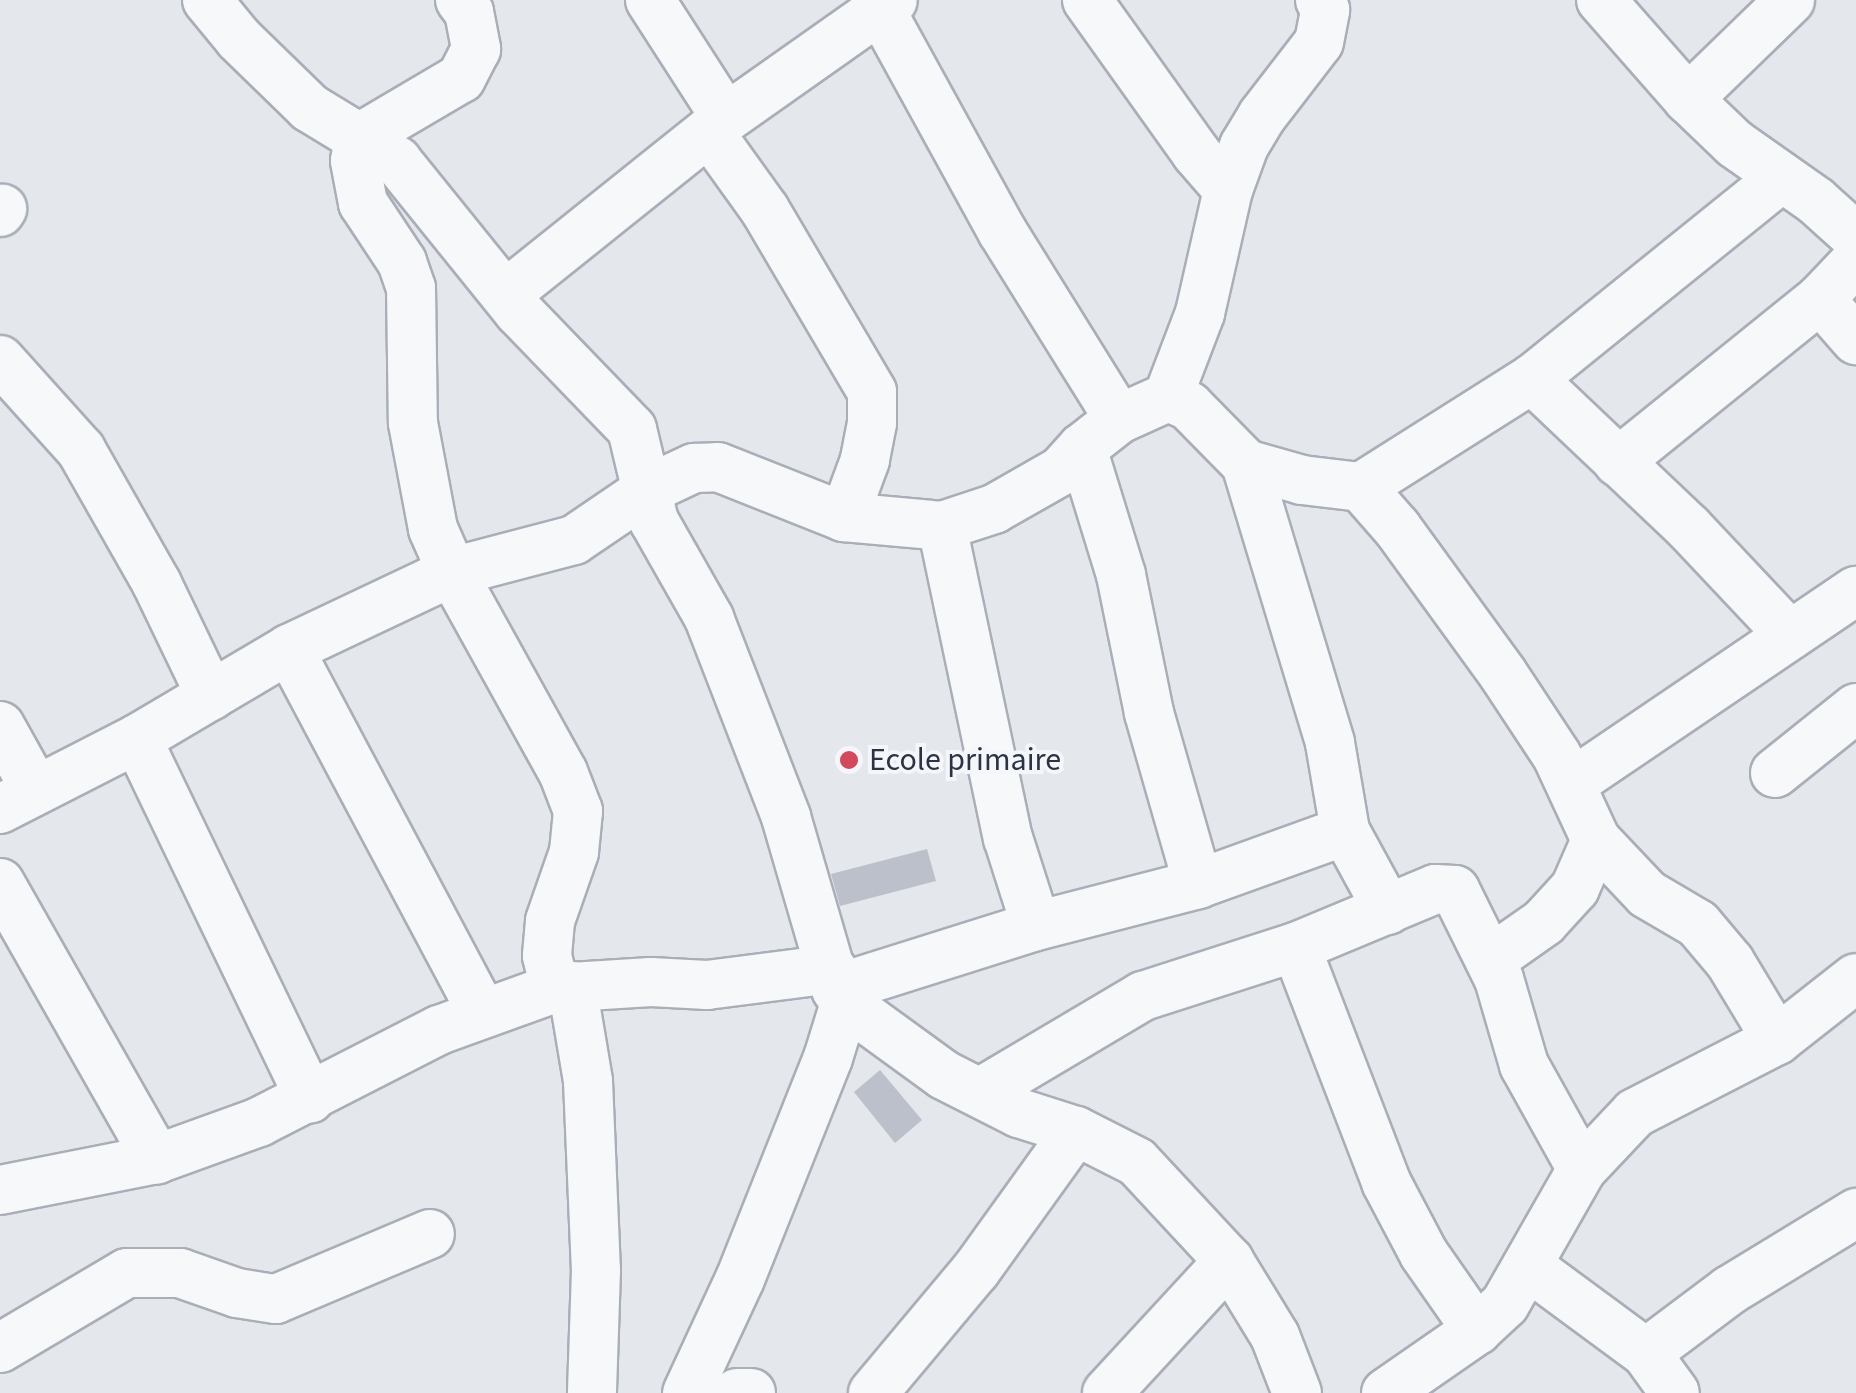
<!DOCTYPE html>
<html>
<head>
<meta charset="utf-8">
<style>
	body { margin:0 }
	#map { position:relative; width:1856px; height:1393px; overflow:hidden; background:#e4e7ec; font-family:"Source Sans 3",sans-serif }
	div>[style] { position:absolute }
	.building>* { inset:0; background:#bbc0ca }
	.roads { filter:drop-shadow(2px 0 #a9aeb7) drop-shadow(-2px 0 #a9aeb7) drop-shadow(0 2px #a9aeb7) drop-shadow(0 -2px #a9aeb7) }
	.minor>* { height:48px; margin:-24px; padding:0 24px; transform-origin:24px; border-radius:24px; background:#f7f8fa }
	.dots>* { width:28px; height:28px; translate:-50% -50%; box-sizing:border-box; border:5px solid #f4f6f9; border-radius:50% }
	span { translate:-50% -50%; white-space:nowrap; text-align:center; line-height:1.15; -webkit-text-stroke:8px #f4f6f9; paint-order:stroke }
	.poi-label { font-size:32px; color:#2b3445 }
	.left { translate:0 -50%; text-align:left }
</style>
</head>
<body>
<div id="map">
	<div class="building">
		<i style="clip-path:polygon(927px 849px,936px 881px,840px 906px,831px 874px)"></i>
		<i style="clip-path:polygon(880px 1070px,922px 1120px,895px 1143px,854px 1092px)"></i>
	</div>
	<div class="roads">
		<div class="minor">
			<i style="left:207px;top:0;width:50px;rotate:50.6deg"></i>
			<i style="left:239px;top:39px;width:99px;rotate:44.2deg"></i>
			<i style="left:310px;top:108px;width:102px;rotate:31.3deg"></i>
			<i style="left:397px;top:161px;width:193px;rotate:51.1deg"></i>
			<i style="left:518px;top:311px;width:164px;rotate:46deg"></i>
			<i style="left:632px;top:429px;width:95px;rotate:76.6deg"></i>
			<i style="left:654px;top:521px;width:112px;rotate:60.4deg"></i>
			<i style="left:709px;top:618px;width:213px;rotate:68.8deg"></i>
			<i style="left:786px;top:817px;width:179px;rotate:73.8deg"></i>
			<i style="left:836px;top:989px;width:17px;rotate:57deg"></i>
			<i style="left:845px;top:1003px;width:122px;rotate:36deg"></i>
			<i style="left:944px;top:1075px;width:84px;rotate:26.9deg"></i>
			<i style="left:1019px;top:1113px;width:60px;rotate:17.5deg"></i>
			<i style="left:1076px;top:1131px;width:68px;rotate:26.9deg"></i>
			<i style="left:1137px;top:1162px;width:135px;rotate:47.1deg"></i>
			<i style="left:1229px;top:1261px;width:88px;rotate:58.5deg"></i>
			<i style="left:1275px;top:1336px;width:61px;rotate:68.9deg"></i>
			<i style="left:460px;top:0;width:15px;rotate:53deg"></i>
			<i style="left:469px;top:12px;width:38px;rotate:79deg"></i>
			<i style="left:476px;top:49px;width:33px;rotate:117deg"></i>
			<i style="left:461px;top:78px;width:118px;rotate:149.5deg"></i>
			<i style="left:359px;top:138px;width:23px;rotate:100deg"></i>
			<i style="left:355px;top:161px;width:43px;rotate:79.2deg"></i>
			<i style="left:363px;top:203px;width:71px;rotate:56.5deg"></i>
			<i style="left:402px;top:262px;width:28px;rotate:71deg"></i>
			<i style="left:411px;top:288px;width:135px;rotate:89.2deg"></i>
			<i style="left:413px;top:423px;width:108px;rotate:79.3deg"></i>
			<i style="left:433px;top:529px;width:47px;rotate:66.2deg"></i>
			<i style="left:452px;top:572px;width:126px;rotate:-14.7deg"></i>
			<i style="left:574px;top:540px;width:91px;rotate:-34.2deg"></i>
			<i style="left:649px;top:489px;width:50px;rotate:-25deg"></i>
			<i style="left:694px;top:468px;width:24px;rotate:-2deg"></i>
			<i style="left:718px;top:467px;width:136px;rotate:21.6deg"></i>
			<i style="left:844px;top:517px;width:98px;rotate:5.2deg"></i>
			<i style="left:942px;top:526px;width:55px;rotate:-18.1deg"></i>
			<i style="left:994px;top:509px;width:77px;rotate:-29.6deg"></i>
			<i style="left:1061px;top:471px;width:31px;rotate:-48deg"></i>
			<i style="left:1082px;top:448px;width:47px;rotate:-38.1deg"></i>
			<i style="left:1119px;top:419px;width:54px;rotate:-24.2deg"></i>
			<i style="left:1168px;top:397px;width:23px;rotate:23deg"></i>
			<i style="left:1189px;top:406px;width:81px;rotate:45.5deg"></i>
			<i style="left:1246px;top:464px;width:58px;rotate:15.9deg"></i>
			<i style="left:1302px;top:480px;width:59px;rotate:6.8deg"></i>
			<i style="left:1361px;top:487px;width:202px;rotate:-32.3deg"></i>
			<i style="left:1532px;top:379px;width:319px;rotate:-38.9deg"></i>
			<i style="left:650px;top:0;width:140px;rotate:57.2deg"></i>
			<i style="left:875px;top:0;width:264px;rotate:61.2deg"></i>
			<i style="left:1002px;top:231px;width:221px;rotate:58.1deg"></i>
			<i style="left:1087px;top:0;width:188px;rotate:54.5deg"></i>
			<i style="left:1196px;top:153px;width:49px;rotate:49.1deg"></i>
			<i style="left:1228px;top:190px;width:47px;rotate:-70deg"></i>
			<i style="left:1244px;top:146px;width:35px;rotate:-59deg"></i>
			<i style="left:1262px;top:116px;width:93px;rotate:-52.4deg"></i>
			<i style="left:1319px;top:42px;width:33px;rotate:-79deg"></i>
			<i style="left:1325px;top:10px;width:11px;rotate:-117deg"></i>
			<i style="left:1601px;top:0;width:132px;rotate:48.7deg"></i>
			<i style="left:1688px;top:99px;width:65px;rotate:43.8deg"></i>
			<i style="left:1735px;top:144px;width:99px;rotate:35.1deg"></i>
			<i style="left:1816px;top:201px;width:54px;rotate:42deg"></i>
			<i style="left:1688px;top:99px;width:142px;rotate:-44.1deg"></i>
			<i style="left:709px;top:132px;width:96px;rotate:54.3deg"></i>
			<i style="left:765px;top:210px;width:211px;rotate:59.5deg"></i>
			<i style="left:872px;top:392px;width:31px;rotate:90deg"></i>
			<i style="left:872px;top:423px;width:38px;rotate:101deg"></i>
			<i style="left:865px;top:460px;width:61px;rotate:110.2deg"></i>
			<i style="left:0;top:212px;width:4px;rotate:-56deg"></i>
			<i style="left:1856px;top:261px;width:52px;rotate:133.5deg"></i>
			<i style="left:1820px;top:299px;width:55px;rotate:48.7deg"></i>
			<i style="left:506px;top:294px;width:282px;rotate:-38.7deg"></i>
			<i style="left:726px;top:118px;width:204px;rotate:-35.2deg"></i>
			<i style="left:0;top:360px;width:121px;rotate:48deg"></i>
			<i style="left:81px;top:450px;width:154px;rotate:60.4deg"></i>
			<i style="left:157px;top:584px;width:124px;rotate:64.3deg"></i>
			<i style="left:1532px;top:379px;width:216px;rotate:43.5deg"></i>
			<i style="left:1689px;top:528px;width:147px;rotate:46.7deg"></i>
			<i style="left:1168px;top:397px;width:90px;rotate:-69.1deg"></i>
			<i style="left:1200px;top:313px;width:126px;rotate:-77.2deg"></i>
			<i style="left:1082px;top:448px;width:133px;rotate:72.9deg"></i>
			<i style="left:1121px;top:575px;width:141px;rotate:78.5deg"></i>
			<i style="left:1149px;top:713px;width:178px;rotate:74deg"></i>
			<i style="left:1618px;top:462px;width:260px;rotate:-38.9deg"></i>
			<i style="left:1246px;top:464px;width:291px;rotate:73.2deg"></i>
			<i style="left:1330px;top:743px;width:89px;rotate:80.3deg"></i>
			<i style="left:1361px;top:487px;width:55px;rotate:48.7deg"></i>
			<i style="left:1397px;top:528px;width:180px;rotate:54deg"></i>
			<i style="left:1503px;top:674px;width:98px;rotate:56.6deg"></i>
			<i style="left:1557px;top:756px;width:93px;rotate:65.1deg"></i>
			<i style="left:1596px;top:840px;width:74px;rotate:46.6deg"></i>
			<i style="left:1647px;top:894px;width:59px;rotate:30.5deg"></i>
			<i style="left:1698px;top:924px;width:50px;rotate:49.9deg"></i>
			<i style="left:1730px;top:962px;width:91px;rotate:58.9deg"></i>
			<i style="left:942px;top:526px;width:319px;rotate:78.1deg"></i>
			<i style="left:1008px;top:838px;width:92px;rotate:72.3deg"></i>
			<i style="left:289px;top:649px;width:413px;rotate:62deg"></i>
			<i style="left:0;top:726px;width:72px;rotate:60.9deg"></i>
			<i style="left:137px;top:739px;width:399px;rotate:64.3deg"></i>
			<i style="left:1775px;top:773px;width:104px;rotate:-38.7deg"></i>
			<i style="left:1572px;top:783px;width:343px;rotate:-34.1deg"></i>
			<i style="left:0;top:809px;width:154px;rotate:-27.1deg"></i>
			<i style="left:137px;top:739px;width:177px;rotate:-30.6deg"></i>
			<i style="left:289px;top:649px;width:180px;rotate:-25.3deg"></i>
			<i style="left:452px;top:572px;width:229px;rotate:61deg"></i>
			<i style="left:563px;top:772px;width:42px;rotate:69deg"></i>
			<i style="left:578px;top:811px;width:41px;rotate:95.6deg"></i>
			<i style="left:574px;top:852px;width:73px;rotate:109.2deg"></i>
			<i style="left:550px;top:921px;width:35px;rotate:95deg"></i>
			<i style="left:547px;top:956px;width:33px;rotate:76deg"></i>
			<i style="left:0;top:883px;width:318px;rotate:60.4deg"></i>
			<i style="left:1296px;top:947px;width:252px;rotate:69deg"></i>
			<i style="left:1386px;top:1182px;width:81px;rotate:62.2deg"></i>
			<i style="left:1424px;top:1254px;width:93px;rotate:55.1deg"></i>
			<i style="left:1490px;top:960px;width:66px;rotate:-35.1deg"></i>
			<i style="left:1544px;top:922px;width:46px;rotate:-47.6deg"></i>
			<i style="left:1575px;top:888px;width:52px;rotate:-66.4deg"></i>
			<i style="left:572px;top:986px;width:96px;rotate:80.4deg"></i>
			<i style="left:588px;top:1081px;width:189px;rotate:87.6deg"></i>
			<i style="left:596px;top:1270px;width:123px;rotate:91.9deg"></i>
			<i style="left:836px;top:989px;width:210px;rotate:-17.5deg"></i>
			<i style="left:1036px;top:926px;width:167px;rotate:-14.5deg"></i>
			<i style="left:1198px;top:884px;width:156px;rotate:-19.8deg"></i>
			<i style="left:1345px;top:831px;width:90px;rotate:61.4deg"></i>
			<i style="left:981px;top:1092px;width:188px;rotate:-30.7deg"></i>
			<i style="left:1143px;top:996px;width:161px;rotate:-17.8deg"></i>
			<i style="left:1296px;top:947px;width:151px;rotate:-22.6deg"></i>
			<i style="left:1435px;top:889px;width:20px;rotate:3deg"></i>
			<i style="left:1455px;top:890px;width:99px;rotate:63.7deg"></i>
			<i style="left:1499px;top:979px;width:90px;rotate:73.8deg"></i>
			<i style="left:1524px;top:1065px;width:119px;rotate:60.9deg"></i>
			<i style="left:0;top:1190px;width:160px;rotate:-11.2deg"></i>
			<i style="left:157px;top:1159px;width:109px;rotate:-19.9deg"></i>
			<i style="left:259px;top:1122px;width:202px;rotate:-27.1deg"></i>
			<i style="left:439px;top:1030px;width:123px;rotate:-19.9deg"></i>
			<i style="left:555px;top:988px;width:96px;rotate:-3.6deg"></i>
			<i style="left:651px;top:982px;width:56px;rotate:3.1deg"></i>
			<i style="left:707px;top:985px;width:126px;rotate:-7.3deg"></i>
			<i style="left:1528px;top:1266px;width:147px;rotate:36.4deg"></i>
			<i style="left:1646px;top:1353px;width:49px;rotate:54.1deg"></i>
			<i style="left:0;top:1348px;width:147px;rotate:-30.6deg"></i>
			<i style="left:127px;top:1273px;width:53px"></i>
			<i style="left:180px;top:1273px;width:60px;rotate:19.3deg"></i>
			<i style="left:237px;top:1293px;width:39px;rotate:9deg"></i>
			<i style="left:276px;top:1299px;width:167px;rotate:-22.9deg"></i>
			<i style="left:1646px;top:1353px;width:105px;rotate:-36.9deg"></i>
			<i style="left:1730px;top:1290px;width:148px;rotate:-31.4deg"></i>
			<i style="left:687px;top:1393px;width:126px;rotate:-65.1deg"></i>
			<i style="left:740px;top:1279px;width:238px;rotate:-68.3deg"></i>
			<i style="left:828px;top:1058px;width:58px;rotate:-72.8deg"></i>
			<i style="left:737px;top:1393px;width:14px"></i>
			<i style="left:873px;top:1393px;width:160px;rotate:-50.1deg"></i>
			<i style="left:976px;top:1270px;width:171px;rotate:-54.3deg"></i>
			<i style="left:1107px;top:1393px;width:180px;rotate:-47.3deg"></i>
			<i style="left:1386px;top:1393px;width:111px;rotate:-34.7deg"></i>
			<i style="left:1477px;top:1330px;width:38px;rotate:-43deg"></i>
			<i style="left:1505px;top:1304px;width:155px;rotate:-60.3deg"></i>
			<i style="left:1582px;top:1169px;width:77px;rotate:-46.6deg"></i>
			<i style="left:1635px;top:1113px;width:160px;rotate:-27.2deg"></i>
			<i style="left:1777px;top:1040px;width:100px;rotate:-38.1deg"></i>
		</div>
	</div>
	<div class="dots">
		<i style="left:849px;top:760px;background:#d1495b"></i>
	</div>
	<div class="poi-label">
		<span class="left" style="left:869px;top:760px">Ecole primaire</span>
	</div>
</div>
</body>
</html>
